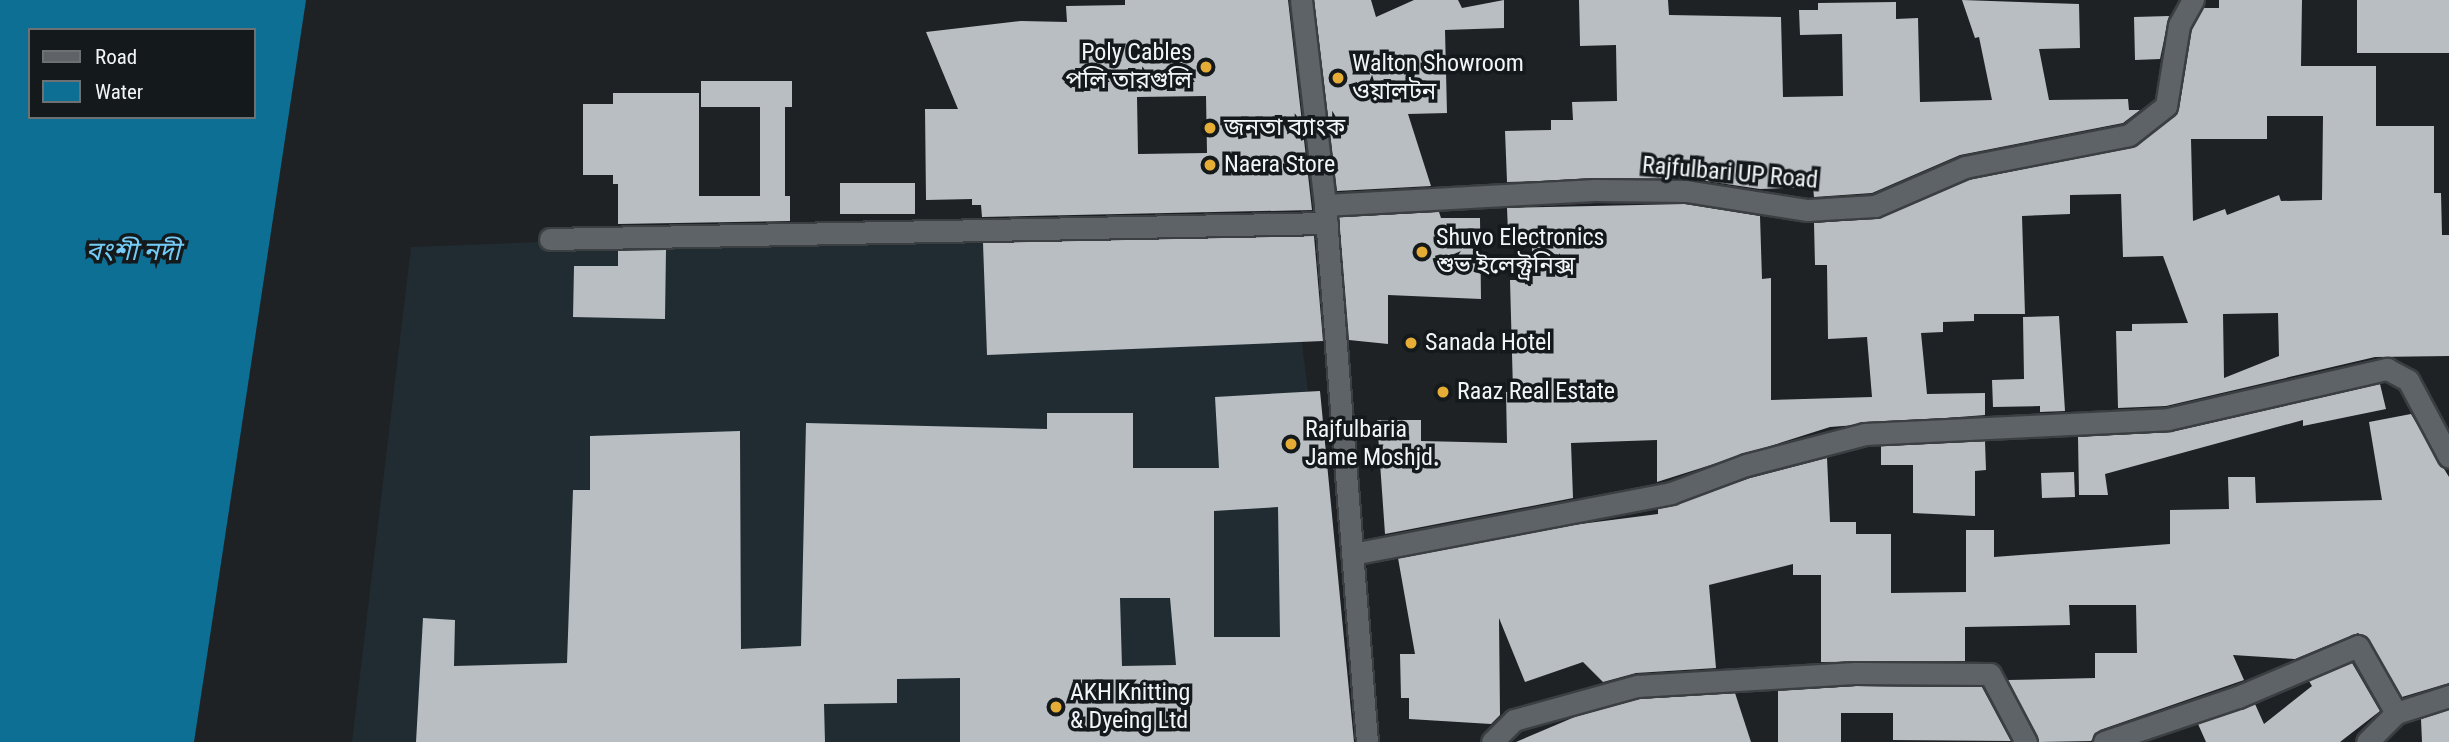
<!DOCTYPE html>
<html>
<head>
<meta charset="utf-8">
<style>
	body { margin:0 }
	#map { position:relative; width:2449px; height:742px; overflow:hidden; background:#1e2225; font-family:"Roboto Condensed","Noto Sans Bengali",sans-serif }
	div>[style] { position:absolute }
	.built>* { inset:0; background:#212c32 }
	.water>* { inset:0; background:#0e6f94 }
	.building>* { inset:0; background:#b8bec2 }
	.roads { filter:drop-shadow(2px 0 #3b3f41) drop-shadow(-2px 0 #3b3f41) drop-shadow(0 2px #3b3f41) drop-shadow(0 -2px #3b3f41) }
	.minor>* { height:21px; margin:-10.5px; padding:0 10.5px; transform-origin:10.5px; border-radius:10.5px; background:#5d6366 }
	.dots>* { width:19px; height:19px; translate:-50% -50%; box-sizing:border-box; border:4px solid #14191c; border-radius:50% }
	span { translate:-50% -50%; white-space:nowrap; text-align:center; line-height:1.15; -webkit-text-stroke:7px #14191c; paint-order:stroke }
	.poi-label { font-size:24px; color:#f2f5f7 }
	.right { translate:-100% -50%; text-align:right }
	.left { translate:0 -50%; text-align:left }
	.street-label { font-size:24px; color:#f2f5f7 }
	.water-label { font-size:26px; color:#74cbf5; font-style:italic }
	.legend { position:absolute; left:28px; top:28px; width:228px; height:91px; box-sizing:border-box; background:#14191c; border:2px solid #6d7174; margin:0; padding:9px 12px; list-style:none; font-size:21px; color:#f2f5f7 }
	.legend li { display:flex; align-items:center; gap:14px; height:35px }
	.legend b { width:35px; border:2px solid #6d7174 }
</style>
</head>
<body>
<div id="map">
	<div class="built">
		<i style="clip-path:polygon(1286px 214px,1340px 649px,1317px 742px,352px 742px,411px 247px)"></i>
	</div>
	<div class="water">
		<i style="clip-path:polygon(evenodd,0 0,306px 0,194px 742px,0 742px,0 0,30px 30px,254px 30px,254px 117px,30px 117px,30px 30px)"></i>
	</div>
	<div class="building">
		<i style="clip-path:polygon(evenodd,1125px 0,1288px 0,1312px 210px,982px 217px,981px 205px,972px 205px,972px 199px,926px 200px,925px 109px,958px 109px,926px 32px,1021px 21px,1067px 22px,1066px 6px,1125px 5px,1125px 0,1206px 96px,1207px 153px,1138px 154px,1137px 97px,1206px 96px)"></i>
		<i style="clip-path:polygon(1314px 0,1371px 0,1376px 17px,1414px 0,1458px 0,1462px 8px,1504px 0,1504px 28px,1445px 30px,1447px 113px,1408px 114px,1431px 186px,1337px 191px)"></i>
		<i style="clip-path:polygon(1579px 0,1668px 0,1669px 15px,1781px 17px,1783px 97px,1843px 96px,1842px 34px,1800px 35px,1799px 10px,1818px 10px,1818px 3px,1896px 2px,1896px 19px,1918px 18px,1920px 102px,1992px 100px,1979px 37px,1975px 38px,1962px 0,2079px 4px,2080px 48px,2039px 49px,2049px 100px,2128px 99px,2129px 110px,2140px 110px,2123px 123px,1960px 155px,1872px 193px,1814px 197px,1813px 187px,1760px 189px,1686px 178px,1507px 182px,1505px 131px,1551px 130px,1551px 120px,1573px 120px,1572px 102px,1617px 101px,1616px 45px,1580px 46px)"></i>
		<i style="clip-path:polygon(evenodd,2219px 0,2302px 0,2301px 66px,2376px 66px,2376px 126px,2434px 126px,2434px 193px,2441px 193px,2442px 235px,2449px 235px,2449px 356px,2375px 357px,2166px 406px,2118px 408px,2116px 331px,2132px 331px,2132px 324px,2188px 323px,2163px 256px,2123px 257px,2121px 194px,2070px 195px,2070px 214px,2022px 216px,2025px 314px,1974px 314px,1974px 321px,1943px 322px,1943px 332px,1921px 333px,1927px 394px,1985px 393px,1985px 415px,1830px 427px,1657px 482px,1657px 440px,1571px 443px,1573px 498px,1385px 534px,1377px 420px,1421px 420px,1421px 441px,1507px 443px,1506px 392px,1513px 391px,1510px 280px,1532px 280px,1532px 232px,1508px 232px,1507px 208px,1685px 204px,1760px 216px,1762px 279px,1771px 278px,1771px 400px,1872px 397px,1867px 337px,1828px 339px,1827px 265px,1815px 265px,1814px 223px,1880px 218px,1969px 180px,2137px 146px,2179px 109px,2192px 29px,2203px 8px,2219px 8px,2219px 0,2267px 116px,2323px 116px,2322px 200px,2281px 201px,2279px 195px,2227px 215px,2225px 209px,2193px 221px,2191px 139px,2267px 139px,2267px 116px,2219px 0,2278px 313px,2279px 356px,2224px 378px,2223px 314px,2278px 313px)"></i>
		<i style="clip-path:polygon(2357px 0,2449px 0,2449px 53px,2357px 53px)"></i>
		<i style="clip-path:polygon(2169px 16px,2160px 59px,2135px 60px,2134px 17px)"></i>
		<i style="clip-path:polygon(701px 81px,792px 81px,792px 107px,785px 107px,785px 196px,790px 196px,790px 221px,618px 224px,618px 184px,613px 184px,613px 175px,583px 175px,583px 104px,613px 104px,613px 93px,699px 93px,699px 196px,760px 196px,760px 107px,701px 107px)"></i>
		<i style="clip-path:polygon(840px 183px,915px 183px,915px 214px,840px 214px)"></i>
		<i style="clip-path:polygon(1439px 212px,1441px 218px,1480px 218px,1481px 299px,1388px 295px,1388px 344px,1349px 340px,1339px 217px)"></i>
		<i style="clip-path:polygon(1314px 236px,1323px 341px,987px 355px,983px 243px)"></i>
		<i style="clip-path:polygon(666px 250px,665px 319px,573px 317px,574px 266px,618px 266px,618px 251px)"></i>
		<i style="clip-path:polygon(2059px 316px,2065px 411px,2040px 412px,2040px 406px,1993px 407px,1992px 380px,2024px 379px,2023px 317px)"></i>
		<i style="clip-path:polygon(2380px 384px,2386px 409px,2303px 426px,2303px 420px,2105px 474px,2108px 495px,2079px 495px,2078px 437px,2171px 432px)"></i>
		<i style="clip-path:polygon(evenodd,1320px 391px,1354px 742px,960px 742px,960px 678px,897px 679px,897px 703px,824px 704px,825px 742px,416px 742px,423px 618px,455px 620px,454px 666px,567px 663px,573px 490px,590px 490px,590px 436px,740px 431px,741px 649px,801px 646px,806px 423px,1047px 429px,1047px 413px,1133px 413px,1133px 468px,1219px 468px,1215px 397px,1320px 391px,1278px 507px,1280px 637px,1214px 637px,1214px 511px,1278px 507px,1320px 391px,1120px 598px,1170px 598px,1176px 665px,1122px 666px,1120px 598px)"></i>
		<i style="clip-path:polygon(2411px 414px,2449px 477px,2449px 683px,2402px 697px,2369px 640px,2358px 633px,2295px 659px,2233px 655px,2244px 680px,2100px 730px,2091px 741px,2039px 742px,2008px 680px,2095px 678px,2095px 653px,2137px 653px,2136px 605px,2069px 605px,2070px 625px,1965px 627px,1965px 661px,1821px 662px,1821px 575px,1793px 575px,1793px 564px,1709px 585px,1716px 668px,1636px 673px,1603px 682px,1583px 662px,1525px 682px,1499px 618px,1500px 715px,1491px 724px,1409px 719px,1409px 698px,1401px 698px,1400px 654px,1415px 654px,1398px 558px,1573px 525px,1658px 514px,1658px 509px,1750px 478px,1827px 458px,1830px 522px,1856px 522px,1856px 534px,1891px 534px,1891px 593px,1966px 592px,1966px 530px,1994px 530px,1994px 557px,2170px 544px,2170px 510px,2229px 509px,2228px 477px,2255px 477px,2256px 503px,2382px 500px,2369px 422px)"></i>
		<i style="clip-path:polygon(1985px 441px,1986px 470px,1975px 471px,1975px 516px,1913px 513px,1913px 465px,1881px 465px,1881px 446px)"></i>
		<i style="clip-path:polygon(2074px 472px,2075px 497px,2042px 498px,2041px 473px)"></i>
		<i style="clip-path:polygon(2352px 663px,2380px 711px,2340px 742px,2206px 742px,2198px 724px,2255px 704px,2264px 724px,2312px 686px,2309px 681px)"></i>
		<i style="clip-path:polygon(1855px 686px,1982px 687px,2011px 741px,1893px 740px,1893px 713px,1841px 713px,1841px 742px,1778px 742px,1778px 691px)"></i>
		<i style="clip-path:polygon(1735px 693px,1751px 742px,1516px 742px,1577px 716px,1639px 699px)"></i>
		<i style="clip-path:polygon(2449px 710px,2449px 742px,2422px 742px,2421px 719px)"></i>
	</div>
	<div class="roads">
		<div class="minor">
			<i style="left:1301px;top:0;width:206px;rotate:83.3deg"></i>
			<i style="left:1325px;top:205px;width:539px;rotate:85.53deg"></i>
			<i style="left:1325px;top:205px;width:270px;rotate:-3.2deg"></i>
			<i style="left:1595px;top:190px;width:91px;rotate:0.6deg"></i>
			<i style="left:1686px;top:191px;width:123px;rotate:8.9deg"></i>
			<i style="left:1808px;top:210px;width:67px;rotate:-3.4deg"></i>
			<i style="left:1875px;top:206px;width:98px;rotate:-23.4deg"></i>
			<i style="left:1965px;top:167px;width:167px;rotate:-11deg"></i>
			<i style="left:2129px;top:135px;width:47px;rotate:-38.1deg"></i>
			<i style="left:2166px;top:106px;width:82px;rotate:-80.9deg"></i>
			<i style="left:2179px;top:25px;width:29px;rotate:-61deg"></i>
			<i style="left:550px;top:239px;width:777px;rotate:-1.18deg"></i>
			<i style="left:1352px;top:554px;width:325px;rotate:-10.8deg"></i>
			<i style="left:1671px;top:493px;width:80px;rotate:-20.5deg"></i>
			<i style="left:1746px;top:465px;width:123px;rotate:-14.6deg"></i>
			<i style="left:1865px;top:434px;width:303px;rotate:-2.8deg"></i>
			<i style="left:2168px;top:419px;width:225px;rotate:-12.9deg"></i>
			<i style="left:2387px;top:369px;width:24px;rotate:28deg"></i>
			<i style="left:2408px;top:380px;width:87px;rotate:62deg"></i>
			<i style="left:1492px;top:742px;width:31px;rotate:-45deg"></i>
			<i style="left:1514px;top:720px;width:128px;rotate:-15.5deg"></i>
			<i style="left:1637px;top:686px;width:218px;rotate:-3.4deg"></i>
			<i style="left:1855px;top:673px;width:135px;rotate:0.4deg"></i>
			<i style="left:1990px;top:674px;width:77px;rotate:62.1deg"></i>
			<i style="left:2104px;top:742px;width:141px;rotate:-18.6deg"></i>
			<i style="left:2238px;top:697px;width:130px;rotate:-23deg"></i>
			<i style="left:2358px;top:646px;width:77px;rotate:60.4deg"></i>
			<i style="left:2367px;top:742px;width:41px;rotate:-45deg"></i>
			<i style="left:2396px;top:713px;width:56px;rotate:-17.8deg"></i>
		</div>
	</div>
	<div class="dots">
		<i style="left:1206px;top:67px;background:#e6ad36"></i>
		<i style="left:1338px;top:78px;background:#e6ad36"></i>
		<i style="left:1210px;top:128px;background:#e6ad36"></i>
		<i style="left:1210px;top:165px;background:#e6ad36"></i>
		<i style="left:1422px;top:252px;background:#e6ad36"></i>
		<i style="left:1411px;top:343px;background:#e6ad36"></i>
		<i style="left:1443px;top:392px;background:#e6ad36"></i>
		<i style="left:1291px;top:444px;background:#e6ad36"></i>
		<i style="left:1056px;top:707px;background:#e6ad36"></i>
	</div>
	<div class="poi-label">
		<span class="right" style="left:1192px;top:67px">Poly Cables<br>পলি তারগুলি</span>
		<span class="left" style="left:1352px;top:78px">Walton Showroom<br>ওয়ালটন</span>
		<span class="left" style="left:1224px;top:128px">জনতা ব্যাংক</span>
		<span class="left" style="left:1224px;top:165px">Naera Store</span>
		<span class="left" style="left:1436px;top:252px">Shuvo Electronics<br>শুভ ইলেক্ট্রনিক্স</span>
		<span class="left" style="left:1425px;top:343px">Sanada Hotel</span>
		<span class="left" style="left:1457px;top:392px">Raaz Real Estate</span>
		<span class="left" style="left:1305px;top:444px">Rajfulbaria<br>Jame Moshjd.</span>
		<span class="left" style="left:1070px;top:707px">AKH Knitting<br>&amp; Dyeing Ltd</span>
	</div>
	<div class="street-label">
		<span style="left:1730px;top:173px;rotate:5deg">Rajfulbari UP Road</span>
	</div>
	<div class="water-label">
		<span style="left:133px;top:252px">বংশী নদী</span>
	</div>
	<ul class="legend">
	<li><b style="height:9px;background:#5d6366"></b>Road</li>
	<li><b style="height:19px;background:#0e6f94"></b>Water</li>
	</ul>
</div>
</body>
</html>
